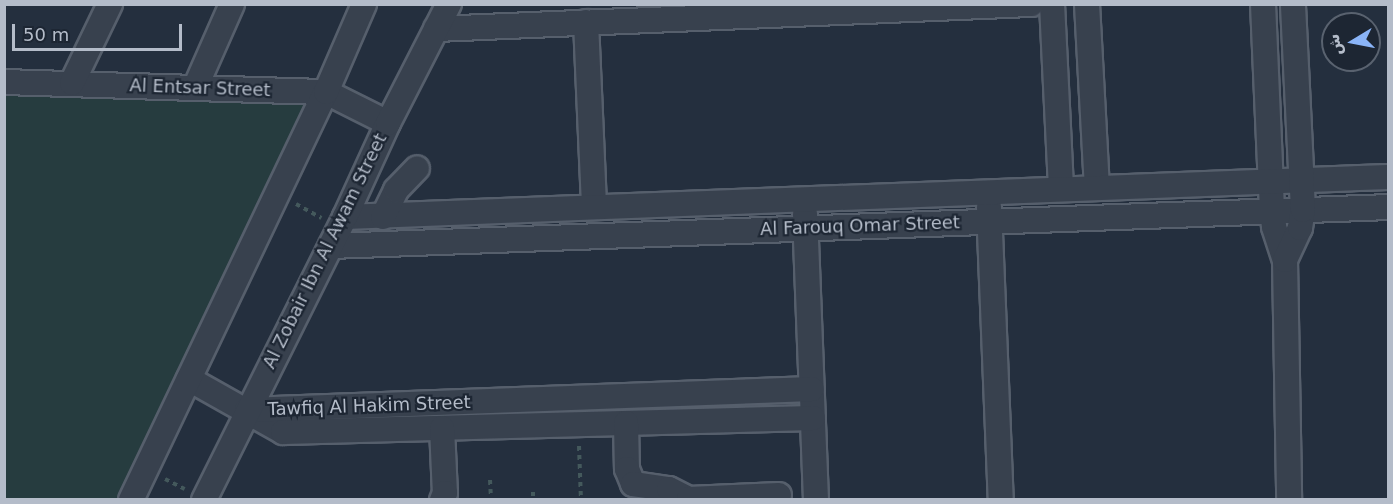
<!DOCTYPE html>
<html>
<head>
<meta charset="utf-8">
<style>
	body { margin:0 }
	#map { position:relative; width:1393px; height:504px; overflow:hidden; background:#242f3e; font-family:"DejaVu Sans","Noto Sans Arabic",sans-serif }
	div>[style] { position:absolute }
	.green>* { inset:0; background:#263c3f }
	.path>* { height:4px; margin-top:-2px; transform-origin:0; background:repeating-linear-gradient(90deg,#44595c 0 4.5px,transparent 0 9px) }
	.roads { filter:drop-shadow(2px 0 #565f6c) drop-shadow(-2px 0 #565f6c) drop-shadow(0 2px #565f6c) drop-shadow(0 -2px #565f6c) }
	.minor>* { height:24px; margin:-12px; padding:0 12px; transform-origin:12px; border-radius:12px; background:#38414e }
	span { translate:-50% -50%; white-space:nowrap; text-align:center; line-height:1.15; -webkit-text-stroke:4.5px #1d2633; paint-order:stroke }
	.street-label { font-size:18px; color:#b4bcc9 }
	.frame { position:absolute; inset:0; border:6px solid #b4bcc9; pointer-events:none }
	.north { position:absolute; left:1321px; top:12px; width:60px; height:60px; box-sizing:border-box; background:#1d2633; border:2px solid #59626f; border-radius:50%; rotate:260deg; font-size:16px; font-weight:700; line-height:24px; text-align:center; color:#b4bcc9 }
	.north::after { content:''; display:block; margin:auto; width:21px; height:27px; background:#8ab4f8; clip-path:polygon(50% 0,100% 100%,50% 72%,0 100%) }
	.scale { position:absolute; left:12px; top:24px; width:170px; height:27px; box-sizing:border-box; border:3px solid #b4bcc9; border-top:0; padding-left:8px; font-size:18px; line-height:21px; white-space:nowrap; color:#b4bcc9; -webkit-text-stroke:4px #1d2633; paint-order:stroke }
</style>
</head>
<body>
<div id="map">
	<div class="green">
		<i style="clip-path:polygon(5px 87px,320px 95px,125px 499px,5px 500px)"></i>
	</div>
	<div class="path">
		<i style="left:296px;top:204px;width:29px;rotate:29deg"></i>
		<i style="left:579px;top:446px;width:54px;rotate:87.9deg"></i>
		<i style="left:165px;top:479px;width:22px;rotate:27deg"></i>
		<i style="left:490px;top:480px;width:20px;rotate:87deg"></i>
		<i style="left:533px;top:492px;width:8px;rotate:90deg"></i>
	</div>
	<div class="roads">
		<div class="minor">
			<i style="left:1052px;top:4px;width:185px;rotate:87.2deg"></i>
			<i style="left:1087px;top:4px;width:184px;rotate:86.9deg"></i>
			<i style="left:1263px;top:4px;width:208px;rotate:87.5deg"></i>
			<i style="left:1272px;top:212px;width:15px;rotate:82deg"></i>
			<i style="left:1274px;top:227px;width:35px;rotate:72deg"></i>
			<i style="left:1285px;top:260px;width:240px;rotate:89deg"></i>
			<i style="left:586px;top:22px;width:185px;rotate:87.5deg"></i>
			<i style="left:436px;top:29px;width:596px;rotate:-2.41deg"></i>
			<i style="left:4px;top:82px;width:322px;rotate:1.8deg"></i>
			<i style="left:326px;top:92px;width:69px;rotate:26.6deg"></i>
			<i style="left:72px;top:83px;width:88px;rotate:-64.3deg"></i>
			<i style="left:195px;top:88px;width:92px;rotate:-66.2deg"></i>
			<i style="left:989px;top:207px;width:293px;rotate:87.7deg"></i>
			<i style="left:805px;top:214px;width:286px;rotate:87.8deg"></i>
			<i style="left:345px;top:217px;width:1044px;rotate:-2.2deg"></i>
			<i style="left:383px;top:217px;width:30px;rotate:-64deg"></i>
			<i style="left:396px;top:190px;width:30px;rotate:-46deg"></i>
			<i style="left:331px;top:246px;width:1058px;rotate:-2.11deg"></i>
			<i style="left:1285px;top:260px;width:35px;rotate:-65deg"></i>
			<i style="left:1300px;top:228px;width:18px;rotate:-81deg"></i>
			<i style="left:1303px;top:210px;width:206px;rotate:-92.8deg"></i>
			<i style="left:189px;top:379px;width:108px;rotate:29.4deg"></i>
			<i style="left:283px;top:432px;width:530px;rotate:-1.51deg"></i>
			<i style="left:247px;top:410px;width:565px;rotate:-2.13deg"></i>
			<i style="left:626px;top:423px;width:46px;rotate:88.8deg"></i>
			<i style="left:627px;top:469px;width:16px;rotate:68deg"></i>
			<i style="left:633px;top:484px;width:36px;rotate:8deg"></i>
			<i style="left:669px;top:489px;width:22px;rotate:27deg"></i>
			<i style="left:689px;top:499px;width:90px;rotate:-2.5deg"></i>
			<i style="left:442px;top:428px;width:65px;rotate:87.4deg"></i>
			<i style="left:445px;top:493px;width:8px;rotate:113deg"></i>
			<i style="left:131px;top:500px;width:452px;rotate:-64.5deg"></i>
			<i style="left:326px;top:92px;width:96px;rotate:-66.6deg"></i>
			<i style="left:204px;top:500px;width:316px;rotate:-63.5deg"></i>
			<i style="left:345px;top:217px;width:103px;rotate:-65.4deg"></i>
			<i style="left:388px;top:123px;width:134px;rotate:-62.9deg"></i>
		</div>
	</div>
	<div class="street-label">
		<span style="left:200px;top:88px;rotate:2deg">Al Entsar Street</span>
		<span style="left:860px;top:226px;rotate:-2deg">Al Farouq Omar Street</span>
		<span style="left:325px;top:251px;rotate:-64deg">Al Zobair Ibn Al Awam Street</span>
		<span style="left:369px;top:406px;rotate:-2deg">Tawfiq Al Hakim Street</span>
	</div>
	<div class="frame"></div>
	<div class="north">ش</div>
	<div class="scale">50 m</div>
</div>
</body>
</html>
